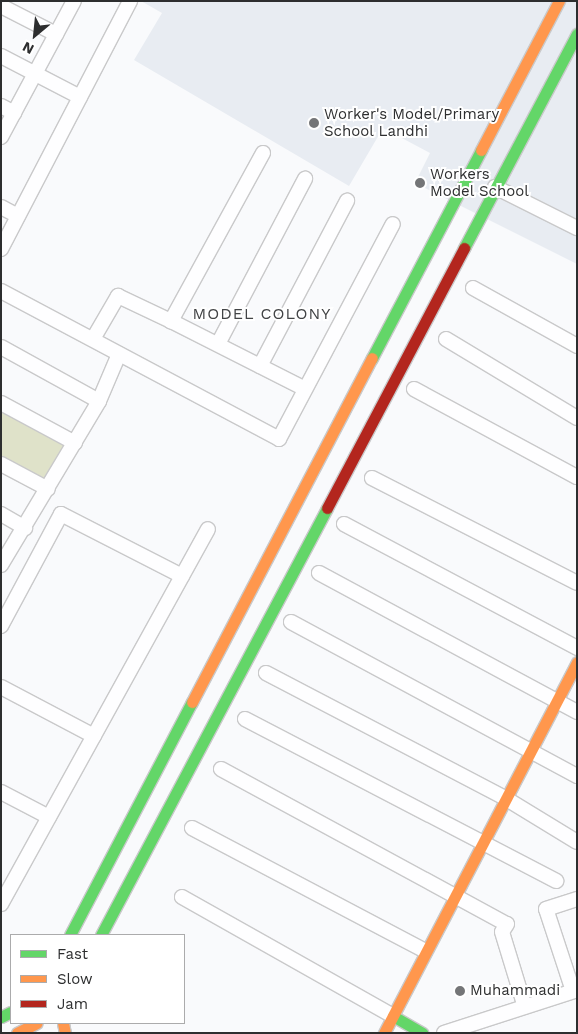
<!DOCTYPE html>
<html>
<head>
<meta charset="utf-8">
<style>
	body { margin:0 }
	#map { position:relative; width:578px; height:1034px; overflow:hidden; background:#f9fafc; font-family:"Work Sans",sans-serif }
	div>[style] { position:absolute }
	.built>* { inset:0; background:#e8ecf2 }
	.green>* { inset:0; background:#dfe2c9 }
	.roads { filter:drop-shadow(1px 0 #c9c9ca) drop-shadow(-1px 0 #c9c9ca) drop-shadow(0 1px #c9c9ca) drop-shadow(0 -1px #c9c9ca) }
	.street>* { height:14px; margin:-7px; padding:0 7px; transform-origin:7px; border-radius:7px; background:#fefeff }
	.fast>* { height:11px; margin:-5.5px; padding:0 5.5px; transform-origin:5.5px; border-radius:5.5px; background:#63d668 }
	.slow>* { height:11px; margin:-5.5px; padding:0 5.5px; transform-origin:5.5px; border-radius:5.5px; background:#ff974d }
	.jam>* { height:11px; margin:-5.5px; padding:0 5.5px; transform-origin:5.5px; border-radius:5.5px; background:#b3261e }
	.dots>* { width:14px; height:14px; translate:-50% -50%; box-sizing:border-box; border:2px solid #fff; border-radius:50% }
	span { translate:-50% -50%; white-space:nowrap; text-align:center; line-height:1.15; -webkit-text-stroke:4px #fff; paint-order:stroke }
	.poi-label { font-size:15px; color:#2d2e2f }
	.left { translate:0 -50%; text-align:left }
	.neighbourhood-label { font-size:16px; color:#424446; letter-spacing:1px }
	.frame { position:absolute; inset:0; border:2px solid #2d2e2f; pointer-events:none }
	.legend { position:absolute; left:10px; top:934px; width:175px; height:90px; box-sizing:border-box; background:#fff; border:1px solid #ababac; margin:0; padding:6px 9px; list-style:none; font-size:15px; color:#2d2e2f }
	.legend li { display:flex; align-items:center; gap:10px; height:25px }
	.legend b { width:25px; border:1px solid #ababac }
	.north { position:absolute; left:10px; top:10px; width:50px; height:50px; -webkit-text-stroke:4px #fff; paint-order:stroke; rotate:208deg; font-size:14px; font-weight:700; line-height:20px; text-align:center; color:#2d2e2f }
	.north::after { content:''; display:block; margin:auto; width:18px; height:22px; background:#2d2e2f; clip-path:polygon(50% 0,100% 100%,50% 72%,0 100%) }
</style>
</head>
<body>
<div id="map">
	<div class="built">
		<i style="clip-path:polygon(141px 1px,577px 1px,577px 264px,415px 183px,430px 153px,383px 128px,349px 186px,134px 60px,162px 13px)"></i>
	</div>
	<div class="green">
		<i style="clip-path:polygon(1px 407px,69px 445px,47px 482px,1px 458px)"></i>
	</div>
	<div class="roads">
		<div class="street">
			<i style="left:1px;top:6px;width:62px;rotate:27deg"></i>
			<i style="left:1px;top:56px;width:89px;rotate:27.4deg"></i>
			<i style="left:1px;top:106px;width:15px;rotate:28deg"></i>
			<i style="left:1px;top:137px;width:154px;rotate:-61.8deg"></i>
			<i style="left:263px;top:153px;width:192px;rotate:118.7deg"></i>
			<i style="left:171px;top:321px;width:150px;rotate:26.9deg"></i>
			<i style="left:495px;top:187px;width:92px;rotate:26.6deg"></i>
			<i style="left:1px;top:207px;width:19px;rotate:28deg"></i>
			<i style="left:1px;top:249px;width:280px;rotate:-62.5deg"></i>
			<i style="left:473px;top:288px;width:119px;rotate:29.1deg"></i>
			<i style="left:1px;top:291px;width:315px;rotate:28deg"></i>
			<i style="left:279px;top:439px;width:243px;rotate:-62.1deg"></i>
			<i style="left:93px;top:339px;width:50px;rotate:-59.8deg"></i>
			<i style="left:118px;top:296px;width:59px;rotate:25.3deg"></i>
			<i style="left:446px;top:339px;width:153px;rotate:31.1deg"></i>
			<i style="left:218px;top:344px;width:187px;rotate:-62.2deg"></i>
			<i style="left:1px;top:347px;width:112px;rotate:28.9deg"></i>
			<i style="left:260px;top:366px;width:187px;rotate:-62.2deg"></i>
			<i style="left:414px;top:389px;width:185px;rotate:28.4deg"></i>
			<i style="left:1px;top:403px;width:84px;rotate:28.4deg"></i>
			<i style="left:1px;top:464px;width:53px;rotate:28deg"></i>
			<i style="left:372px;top:478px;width:230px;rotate:27.1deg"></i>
			<i style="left:1px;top:514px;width:28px;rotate:30deg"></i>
			<i style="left:344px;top:524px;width:264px;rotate:28deg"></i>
			<i style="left:1px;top:565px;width:191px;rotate:-59.1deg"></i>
			<i style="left:99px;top:401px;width:51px;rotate:-66.9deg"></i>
			<i style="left:319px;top:573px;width:293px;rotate:28.3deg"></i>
			<i style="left:291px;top:622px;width:325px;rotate:28.3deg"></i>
			<i style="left:1px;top:626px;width:127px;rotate:-61.8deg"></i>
			<i style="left:61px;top:514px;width:136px;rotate:27.1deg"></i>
			<i style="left:266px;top:673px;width:270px;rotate:27.6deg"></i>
			<i style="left:505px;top:798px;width:84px;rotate:31.4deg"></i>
			<i style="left:1px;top:687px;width:105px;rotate:27.8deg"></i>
			<i style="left:245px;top:719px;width:351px;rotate:27.5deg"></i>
			<i style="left:221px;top:769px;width:325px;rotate:28.5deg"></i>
			<i style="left:507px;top:924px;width:9px;rotate:122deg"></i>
			<i style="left:502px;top:932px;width:78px;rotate:73deg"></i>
			<i style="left:1px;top:792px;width:54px;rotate:27.5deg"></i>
			<i style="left:192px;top:828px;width:263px;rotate:27.8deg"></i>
			<i style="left:182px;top:897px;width:242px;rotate:29.4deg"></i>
			<i style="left:1px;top:904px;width:428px;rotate:-61.1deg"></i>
			<i style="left:573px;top:991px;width:86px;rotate:-108.2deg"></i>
			<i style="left:546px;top:909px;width:33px;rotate:-18deg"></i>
			<i style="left:444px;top:1033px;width:140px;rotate:-17.9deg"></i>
		</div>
		<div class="fast">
			<i style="left:464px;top:248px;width:242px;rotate:-62.2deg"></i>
			<i style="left:372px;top:358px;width:235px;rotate:-62.3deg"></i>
			<i style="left:70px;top:935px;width:263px;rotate:-62.4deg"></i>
			<i style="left:101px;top:935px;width:483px;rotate:-62.1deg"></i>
			<i style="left:393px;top:1016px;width:34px;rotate:30deg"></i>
			<i style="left:1px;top:1017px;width:11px;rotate:-27deg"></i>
		</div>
		<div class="slow">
			<i style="left:481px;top:150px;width:168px;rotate:-62.4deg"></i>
			<i style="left:192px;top:702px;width:388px;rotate:-62.4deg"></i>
			<i style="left:63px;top:1023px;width:10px;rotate:79deg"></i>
			<i style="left:17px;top:1033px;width:22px;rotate:-27deg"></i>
			<i style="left:384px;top:1033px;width:418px;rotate:-62.5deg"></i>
		</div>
		<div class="jam">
			<i style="left:327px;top:508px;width:294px;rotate:-62.2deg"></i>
		</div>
	</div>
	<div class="dots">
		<i style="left:314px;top:123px;background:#747577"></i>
		<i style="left:420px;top:183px;background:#747577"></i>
		<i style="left:460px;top:991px;background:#747577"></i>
	</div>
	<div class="poi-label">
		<span class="left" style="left:324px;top:123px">Worker's Model/Primary<br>School Landhi</span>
		<span class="left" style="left:430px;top:183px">Workers<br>Model School</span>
		<span class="left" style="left:470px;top:991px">Muhammadi</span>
	</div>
	<div class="neighbourhood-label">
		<span style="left:262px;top:314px">MODEL COLONY</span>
	</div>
	<div class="frame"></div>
	<ul class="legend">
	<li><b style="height:6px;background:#63d668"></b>Fast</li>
	<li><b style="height:6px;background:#ff974d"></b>Slow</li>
	<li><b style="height:6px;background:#b3261e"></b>Jam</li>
	</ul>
	<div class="north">N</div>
</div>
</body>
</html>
